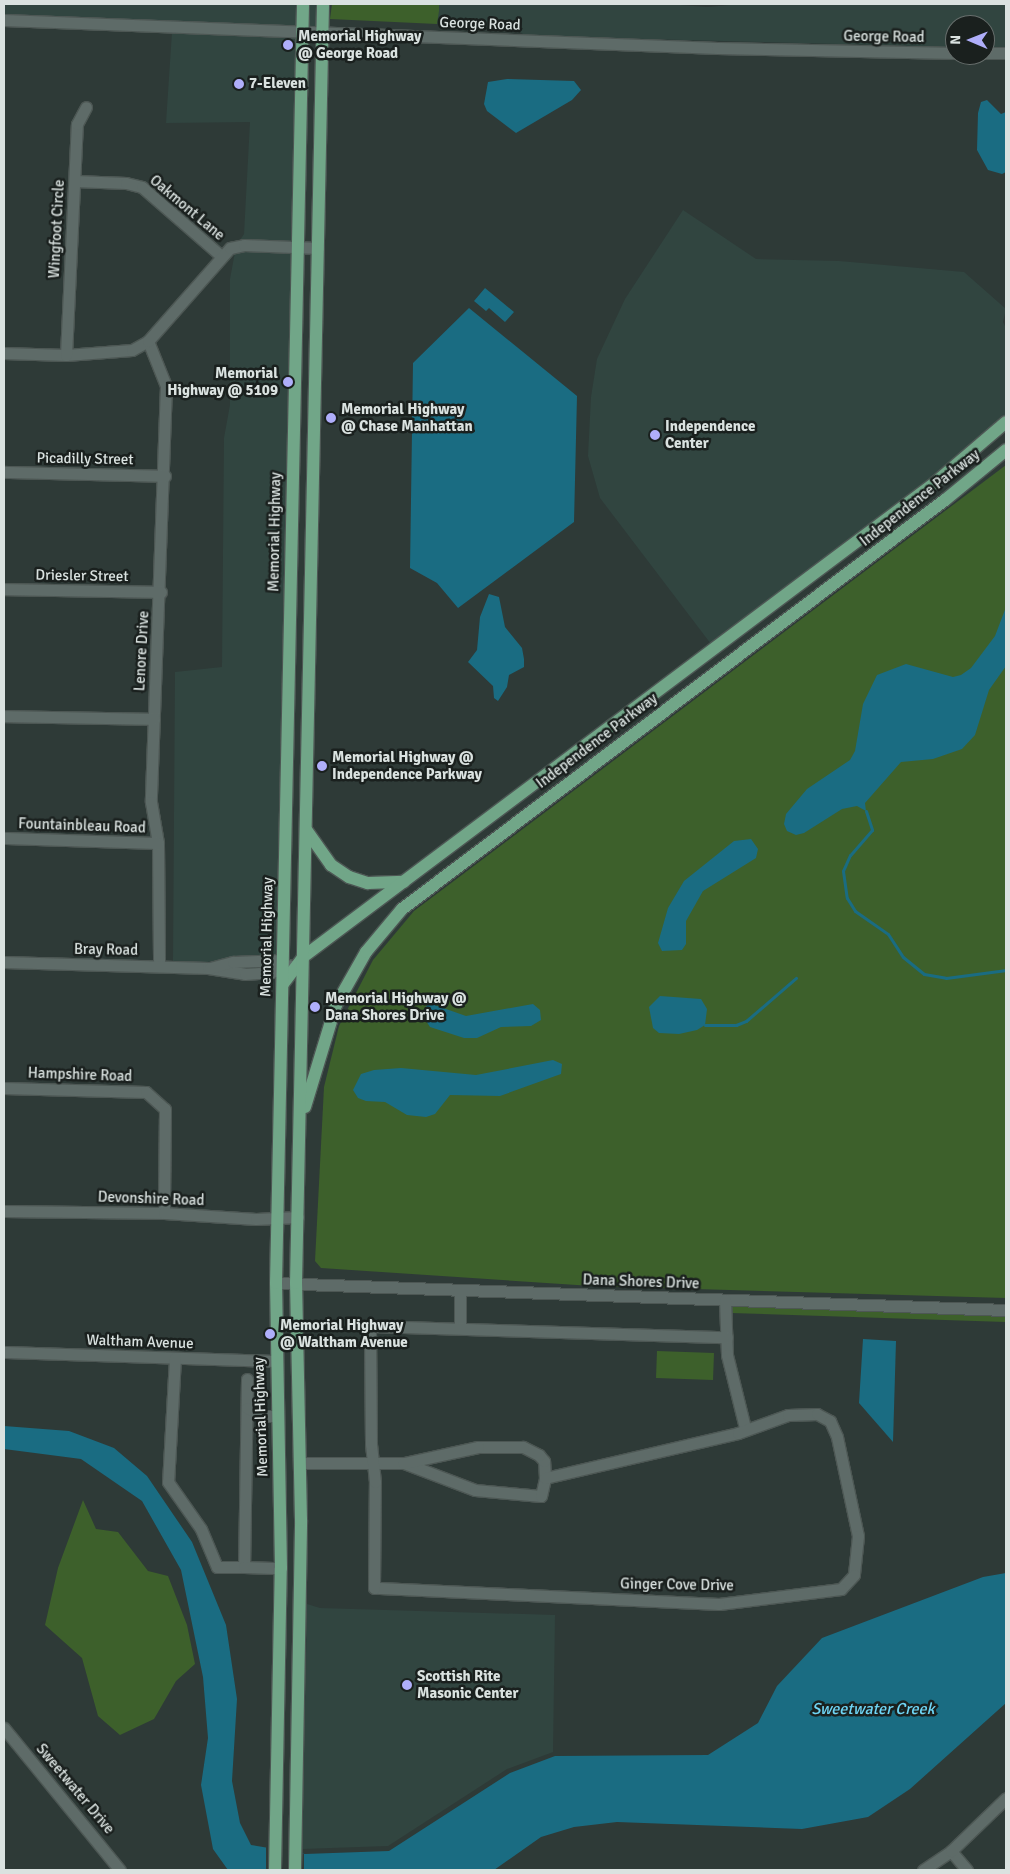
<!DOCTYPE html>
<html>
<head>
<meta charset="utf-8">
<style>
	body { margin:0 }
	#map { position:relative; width:1010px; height:1874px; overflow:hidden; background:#2e3a37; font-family:Signika,sans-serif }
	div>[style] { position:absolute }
	.built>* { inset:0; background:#314540 }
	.green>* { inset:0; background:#3d602b }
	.water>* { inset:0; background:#1a6c82 }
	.pier>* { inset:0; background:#2e3a37 }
	.stream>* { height:3px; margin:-1.5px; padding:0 1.5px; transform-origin:1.5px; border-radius:1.5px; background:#1a6c82 }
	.roads { filter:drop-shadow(1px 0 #4d5754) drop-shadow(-1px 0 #4d5754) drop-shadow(0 1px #4d5754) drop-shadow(0 -1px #4d5754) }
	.minor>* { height:11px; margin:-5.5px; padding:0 5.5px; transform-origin:5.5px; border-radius:5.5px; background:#5e6b68 }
	.major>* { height:12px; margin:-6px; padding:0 6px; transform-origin:6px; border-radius:6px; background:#71a688 }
	.dots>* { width:14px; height:14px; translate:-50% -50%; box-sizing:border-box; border:2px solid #1a201e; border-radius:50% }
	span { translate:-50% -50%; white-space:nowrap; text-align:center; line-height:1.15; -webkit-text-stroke:5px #1a201e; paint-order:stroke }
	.street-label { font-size:15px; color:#dae2e0 }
	.poi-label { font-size:15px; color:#dae2e0; font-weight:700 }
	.left { translate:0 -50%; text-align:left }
	.right { translate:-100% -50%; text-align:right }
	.water-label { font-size:16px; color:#6fd6f6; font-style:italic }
	.frame { position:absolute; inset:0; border:5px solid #dae2e0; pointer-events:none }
	.north { position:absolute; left:945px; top:15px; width:50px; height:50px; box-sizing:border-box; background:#1a201e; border:1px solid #676e6c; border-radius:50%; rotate:271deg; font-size:14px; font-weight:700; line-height:20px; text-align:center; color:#dae2e0 }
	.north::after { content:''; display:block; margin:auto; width:18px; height:22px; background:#afaefa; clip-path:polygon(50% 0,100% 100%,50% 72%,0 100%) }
</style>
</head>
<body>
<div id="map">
	<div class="built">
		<i style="clip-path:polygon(4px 4px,297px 4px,296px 27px,4px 15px)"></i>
		<i style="clip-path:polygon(309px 4px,317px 4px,317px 28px,308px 27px)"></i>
		<i style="clip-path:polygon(439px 4px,667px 4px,707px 7px,742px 4px,1006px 4px,1006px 48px,985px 47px,985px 25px,955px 25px,955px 47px,526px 36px,514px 28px,437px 24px)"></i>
		<i style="clip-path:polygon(172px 32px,296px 38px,292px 242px,240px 240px,244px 234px,250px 122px,166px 123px)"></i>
		<i style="clip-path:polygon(683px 210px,756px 259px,839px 261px,964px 272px,1006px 309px,1003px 322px,1006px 328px,1006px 414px,965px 452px,711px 644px,600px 498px,588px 456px,591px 397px,597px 359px,625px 299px)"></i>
		<i style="clip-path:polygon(244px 251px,291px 253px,277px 955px,232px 957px,208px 962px,173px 961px,175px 672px,222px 667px,224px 438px,230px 405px,230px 279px,235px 252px)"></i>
		<i style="clip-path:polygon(307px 1604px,320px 1608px,555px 1615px,553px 1752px,507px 1769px,388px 1846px,302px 1849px)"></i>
	</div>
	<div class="green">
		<i style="clip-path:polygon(332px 4px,439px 4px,439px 11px,437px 24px,330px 19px)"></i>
		<i style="clip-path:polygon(1006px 465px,1006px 1298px,592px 1286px,321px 1268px,315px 1261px,324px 1087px,339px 1026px,373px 960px,414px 911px)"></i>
		<i style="clip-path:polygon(731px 1305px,1006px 1315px,1006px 1322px,731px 1313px)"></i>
		<i style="clip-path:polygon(657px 1351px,714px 1353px,713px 1380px,656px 1378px)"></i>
		<i style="clip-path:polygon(83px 1500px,96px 1529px,118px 1532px,148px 1571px,168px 1576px,187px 1625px,195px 1664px,176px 1681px,154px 1719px,120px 1735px,98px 1716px,82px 1658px,45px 1625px,58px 1568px)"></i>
	</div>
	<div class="water">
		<i style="clip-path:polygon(507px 79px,574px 81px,581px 90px,572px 100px,516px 133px,487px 111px,484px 104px,488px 82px)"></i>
		<i style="clip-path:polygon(987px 100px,1001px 114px,1006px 112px,1006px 172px,1002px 174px,988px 170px,977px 150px,978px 113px,981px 102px)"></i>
		<i style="clip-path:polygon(485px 288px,514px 312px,505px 322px,489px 308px,486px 311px,474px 301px)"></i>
		<i style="clip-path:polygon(469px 308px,577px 396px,574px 522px,458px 608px,437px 583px,410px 568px,413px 363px)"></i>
		<i style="clip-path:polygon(489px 594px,499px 597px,505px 627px,522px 648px,524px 659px,524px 667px,509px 675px,507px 687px,498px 701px,494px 698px,493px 686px,468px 662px,477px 650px,480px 617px)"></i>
		<i style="clip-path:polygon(1006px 607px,1006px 666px,989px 690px,975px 735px,962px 749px,933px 759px,901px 762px,865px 803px,866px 811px,857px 806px,842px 809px,804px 833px,796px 835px,787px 831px,784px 824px,786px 814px,807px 789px,850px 760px,855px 751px,863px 704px,877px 675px,906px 664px,953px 677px,961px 675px,971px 668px,995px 636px)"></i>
		<i style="clip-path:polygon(751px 839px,758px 849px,756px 858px,703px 891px,686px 921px,686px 944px,682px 950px,662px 951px,658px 943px,668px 908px,684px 881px,734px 841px)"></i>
		<i style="clip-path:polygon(660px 996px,701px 999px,707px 1009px,705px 1025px,697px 1030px,679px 1034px,659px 1033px,653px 1028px,649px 1007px)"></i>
		<i style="clip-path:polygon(429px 1003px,466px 1016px,533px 1004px,540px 1010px,541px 1020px,531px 1026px,501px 1027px,477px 1038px,464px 1038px,430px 1027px,421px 1013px)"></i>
		<i style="clip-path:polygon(553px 1060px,562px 1064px,561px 1074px,500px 1096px,450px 1095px,435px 1114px,426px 1117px,407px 1115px,385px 1102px,366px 1101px,358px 1098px,353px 1090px,361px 1074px,374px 1070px,401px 1068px,476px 1075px)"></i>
		<i style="clip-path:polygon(863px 1339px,896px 1341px,893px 1442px,859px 1403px)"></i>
		<i style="clip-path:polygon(4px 1426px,69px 1431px,114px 1448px,147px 1476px,192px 1542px,226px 1625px,237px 1699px,232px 1781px,240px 1823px,251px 1845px,305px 1854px,389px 1851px,510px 1773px,555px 1756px,708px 1755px,758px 1723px,777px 1686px,822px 1638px,983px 1577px,1006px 1573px,1006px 1703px,910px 1789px,868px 1817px,802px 1829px,617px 1822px,574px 1827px,541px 1837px,494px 1870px,228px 1870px,213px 1849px,201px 1785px,208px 1738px,203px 1677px,181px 1570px,142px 1501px,81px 1459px,4px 1449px)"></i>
	</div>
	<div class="pier">
		<i style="clip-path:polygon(266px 1845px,304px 1854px,304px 1870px,266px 1870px)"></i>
	</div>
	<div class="stream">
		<i style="left:866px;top:811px;width:20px;rotate:72deg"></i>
		<i style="left:872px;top:830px;width:33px;rotate:131deg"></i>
		<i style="left:850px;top:855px;width:17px;rotate:114deg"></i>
		<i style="left:843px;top:871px;width:27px;rotate:82deg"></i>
		<i style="left:847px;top:898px;width:15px;rotate:58deg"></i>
		<i style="left:855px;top:911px;width:40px;rotate:34.9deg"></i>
		<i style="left:888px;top:934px;width:27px;rotate:57deg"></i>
		<i style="left:903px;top:957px;width:27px;rotate:39deg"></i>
		<i style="left:924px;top:974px;width:22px;rotate:10deg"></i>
		<i style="left:946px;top:978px;width:61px;rotate:-7.6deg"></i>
		<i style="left:705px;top:1025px;width:31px"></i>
		<i style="left:736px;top:1025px;width:11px;rotate:-22deg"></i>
		<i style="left:746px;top:1021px;width:66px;rotate:-40.7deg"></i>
	</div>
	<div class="roads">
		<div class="minor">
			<i style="left:4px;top:20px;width:714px;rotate:2.25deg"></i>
			<i style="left:717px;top:48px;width:238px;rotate:1.2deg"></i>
			<i style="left:985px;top:53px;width:21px"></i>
			<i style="left:75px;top:181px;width:51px;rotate:2.2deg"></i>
			<i style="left:126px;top:183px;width:16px;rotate:14deg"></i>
			<i style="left:142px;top:187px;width:103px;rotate:41.1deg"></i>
			<i style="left:148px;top:341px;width:48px;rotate:68.2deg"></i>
			<i style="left:166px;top:386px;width:416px;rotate:92.1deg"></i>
			<i style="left:151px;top:802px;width:42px;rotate:80.3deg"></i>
			<i style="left:158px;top:843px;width:123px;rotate:89.5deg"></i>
			<i style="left:4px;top:353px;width:62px;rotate:1.8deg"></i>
			<i style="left:66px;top:355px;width:66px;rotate:-4.3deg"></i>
			<i style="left:132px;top:350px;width:18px;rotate:-29deg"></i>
			<i style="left:148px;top:341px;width:124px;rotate:-48.6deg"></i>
			<i style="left:230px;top:248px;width:14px;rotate:-12deg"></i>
			<i style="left:244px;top:245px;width:74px;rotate:2.3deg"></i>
			<i style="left:66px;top:355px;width:231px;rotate:-87.3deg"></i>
			<i style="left:77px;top:124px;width:19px;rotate:-62deg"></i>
			<i style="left:4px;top:472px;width:161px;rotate:1.4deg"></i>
			<i style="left:4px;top:589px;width:157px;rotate:1.1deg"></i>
			<i style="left:4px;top:716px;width:150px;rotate:1.1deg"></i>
			<i style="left:4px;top:838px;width:154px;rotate:1.9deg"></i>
			<i style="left:4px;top:962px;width:204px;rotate:1.7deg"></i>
			<i style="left:208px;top:968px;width:37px;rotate:9deg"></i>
			<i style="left:245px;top:974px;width:27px;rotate:-4deg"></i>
			<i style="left:272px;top:972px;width:19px;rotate:-21deg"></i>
			<i style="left:210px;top:968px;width:24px;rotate:-15deg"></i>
			<i style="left:233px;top:962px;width:50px;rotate:-2.3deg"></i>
			<i style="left:4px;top:1088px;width:142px;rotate:1.6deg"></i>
			<i style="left:146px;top:1092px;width:25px;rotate:42deg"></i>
			<i style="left:165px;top:1109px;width:104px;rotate:90.6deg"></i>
			<i style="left:4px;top:1211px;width:160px;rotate:0.7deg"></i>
			<i style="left:164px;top:1213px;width:92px;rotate:3.7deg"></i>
			<i style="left:256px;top:1219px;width:42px;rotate:-2.7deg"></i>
			<i style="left:276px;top:1283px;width:730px;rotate:2.12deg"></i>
			<i style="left:460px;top:1290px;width:38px;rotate:90deg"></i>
			<i style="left:725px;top:1300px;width:55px;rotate:87.9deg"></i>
			<i style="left:727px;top:1355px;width:75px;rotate:76.1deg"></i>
			<i style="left:4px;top:1352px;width:272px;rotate:1.9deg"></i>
			<i style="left:175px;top:1358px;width:124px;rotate:93.2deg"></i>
			<i style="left:168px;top:1482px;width:57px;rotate:54.9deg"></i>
			<i style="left:201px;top:1529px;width:41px;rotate:67.2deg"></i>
			<i style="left:217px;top:1567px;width:27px"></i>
			<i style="left:247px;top:1379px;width:188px;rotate:90.9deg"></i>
			<i style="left:244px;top:1567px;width:37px;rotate:2deg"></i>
			<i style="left:247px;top:1408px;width:17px;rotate:28deg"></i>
			<i style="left:262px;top:1416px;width:15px"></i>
			<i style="left:299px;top:1463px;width:105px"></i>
			<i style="left:404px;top:1463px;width:76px;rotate:20.8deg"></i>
			<i style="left:475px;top:1490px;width:66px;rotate:5.2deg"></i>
			<i style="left:541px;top:1496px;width:18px;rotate:-77deg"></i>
			<i style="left:545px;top:1478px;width:17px;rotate:-93deg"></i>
			<i style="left:544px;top:1461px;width:8px;rotate:-130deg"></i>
			<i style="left:539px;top:1455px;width:18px;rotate:-153deg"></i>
			<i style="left:523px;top:1447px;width:45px;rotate:180deg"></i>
			<i style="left:478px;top:1447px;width:76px;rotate:167.8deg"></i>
			<i style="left:545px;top:1478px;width:198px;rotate:-13.1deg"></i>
			<i style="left:738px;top:1433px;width:53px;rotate:-19.8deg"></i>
			<i style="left:788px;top:1415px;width:29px;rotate:-2deg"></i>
			<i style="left:817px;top:1414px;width:15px;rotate:28deg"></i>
			<i style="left:830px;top:1421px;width:17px;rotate:66deg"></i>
			<i style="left:837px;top:1437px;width:101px;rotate:78deg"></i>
			<i style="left:858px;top:1536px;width:39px;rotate:96deg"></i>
			<i style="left:854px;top:1575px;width:19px;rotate:133deg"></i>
			<i style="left:841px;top:1589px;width:123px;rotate:173deg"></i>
			<i style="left:719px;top:1604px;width:345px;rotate:-177.3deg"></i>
			<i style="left:374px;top:1588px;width:106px;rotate:-89.5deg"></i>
			<i style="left:375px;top:1482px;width:38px;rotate:-96deg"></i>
			<i style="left:371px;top:1444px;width:118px;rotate:-90.5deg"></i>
			<i style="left:370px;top:1326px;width:357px;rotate:1.8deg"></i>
			<i style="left:4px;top:1728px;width:183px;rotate:50.8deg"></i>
			<i style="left:951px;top:1851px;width:25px;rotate:50deg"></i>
			<i style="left:923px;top:1870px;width:34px;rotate:-34deg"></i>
			<i style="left:951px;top:1851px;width:76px;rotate:-43.9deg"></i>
		</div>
		<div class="major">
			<i style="left:307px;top:831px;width:42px;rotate:54.8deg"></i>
			<i style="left:331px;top:865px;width:22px;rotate:34deg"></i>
			<i style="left:349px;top:877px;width:20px;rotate:18deg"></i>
			<i style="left:368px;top:883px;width:36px;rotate:-2deg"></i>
			<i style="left:283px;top:984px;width:34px;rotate:-53deg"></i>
			<i style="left:303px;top:957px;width:791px;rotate:-36.88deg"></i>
			<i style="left:936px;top:482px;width:92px;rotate:-40.6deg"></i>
			<i style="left:305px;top:1107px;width:107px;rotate:-73.1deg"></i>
			<i style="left:336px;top:1005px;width:61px;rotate:-60.5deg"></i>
			<i style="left:366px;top:952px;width:56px;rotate:-50.1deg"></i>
			<i style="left:402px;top:909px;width:680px;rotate:-36.99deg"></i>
			<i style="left:945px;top:500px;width:79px;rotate:-39.3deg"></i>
			<i style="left:275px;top:1870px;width:302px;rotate:-88.9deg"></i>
			<i style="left:281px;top:1568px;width:285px;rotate:-91deg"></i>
			<i style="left:276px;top:1283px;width:1279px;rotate:-88.79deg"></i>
			<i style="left:295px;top:1870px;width:350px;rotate:-89deg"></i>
			<i style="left:301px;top:1520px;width:237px;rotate:-91.2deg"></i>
			<i style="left:296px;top:1283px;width:1279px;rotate:-88.79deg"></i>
		</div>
	</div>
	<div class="dots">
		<i style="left:288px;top:45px;background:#afaefa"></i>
		<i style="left:239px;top:84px;background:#afaefa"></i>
		<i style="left:288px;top:382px;background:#afaefa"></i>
		<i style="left:331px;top:418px;background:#afaefa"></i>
		<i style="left:655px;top:435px;background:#afaefa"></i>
		<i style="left:322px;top:766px;background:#afaefa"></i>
		<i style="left:315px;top:1007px;background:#afaefa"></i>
		<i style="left:270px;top:1334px;background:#afaefa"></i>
		<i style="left:407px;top:1685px;background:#afaefa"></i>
	</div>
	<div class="street-label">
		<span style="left:480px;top:24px;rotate:2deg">George Road</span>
		<span style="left:884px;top:37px;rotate:1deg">George Road</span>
		<span style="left:187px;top:208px;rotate:40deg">Oakmont Lane</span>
		<span style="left:57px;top:229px;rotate:-87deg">Wingfoot Circle</span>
		<span style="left:85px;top:459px;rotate:1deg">Picadilly Street</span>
		<span style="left:920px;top:498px;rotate:-38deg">Independence Parkway</span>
		<span style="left:275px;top:532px;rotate:-89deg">Memorial Highway</span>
		<span style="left:82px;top:576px;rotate:1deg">Driesler Street</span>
		<span style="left:142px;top:651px;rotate:-87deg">Lenore Drive</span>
		<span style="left:597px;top:741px;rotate:-37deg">Independence Parkway</span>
		<span style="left:82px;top:826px;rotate:2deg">Fountainbleau Road</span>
		<span style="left:267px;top:937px;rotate:-89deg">Memorial Highway</span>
		<span style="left:106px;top:950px;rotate:1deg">Bray Road</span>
		<span style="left:80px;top:1075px;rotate:2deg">Hampshire Road</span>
		<span style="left:151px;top:1199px;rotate:2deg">Devonshire Road</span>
		<span style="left:641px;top:1282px;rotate:2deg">Dana Shores Drive</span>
		<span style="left:140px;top:1342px;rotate:2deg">Waltham Avenue</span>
		<span style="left:261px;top:1417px;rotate:-92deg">Memorial Highway</span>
		<span style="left:677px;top:1585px;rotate:1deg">Ginger Cove Drive</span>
		<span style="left:75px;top:1789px;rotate:50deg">Sweetwater Drive</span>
	</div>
	<div class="poi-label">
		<span class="left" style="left:298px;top:45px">Memorial Highway<br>@ George Road</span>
		<span class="left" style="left:249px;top:84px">7-Eleven</span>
		<span class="right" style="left:278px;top:382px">Memorial<br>Highway @ 5109</span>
		<span class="left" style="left:341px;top:418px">Memorial Highway<br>@ Chase Manhattan</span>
		<span class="left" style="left:665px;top:435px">Independence<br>Center</span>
		<span class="left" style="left:332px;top:766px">Memorial Highway @<br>Independence Parkway</span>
		<span class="left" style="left:325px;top:1007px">Memorial Highway @<br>Dana Shores Drive</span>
		<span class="left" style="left:280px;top:1334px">Memorial Highway<br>@ Waltham Avenue</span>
		<span class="left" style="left:417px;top:1685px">Scottish Rite<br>Masonic Center</span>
	</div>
	<div class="water-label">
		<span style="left:873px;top:1709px">Sweetwater Creek</span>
	</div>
	<div class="frame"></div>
	<div class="north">N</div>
</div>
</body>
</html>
